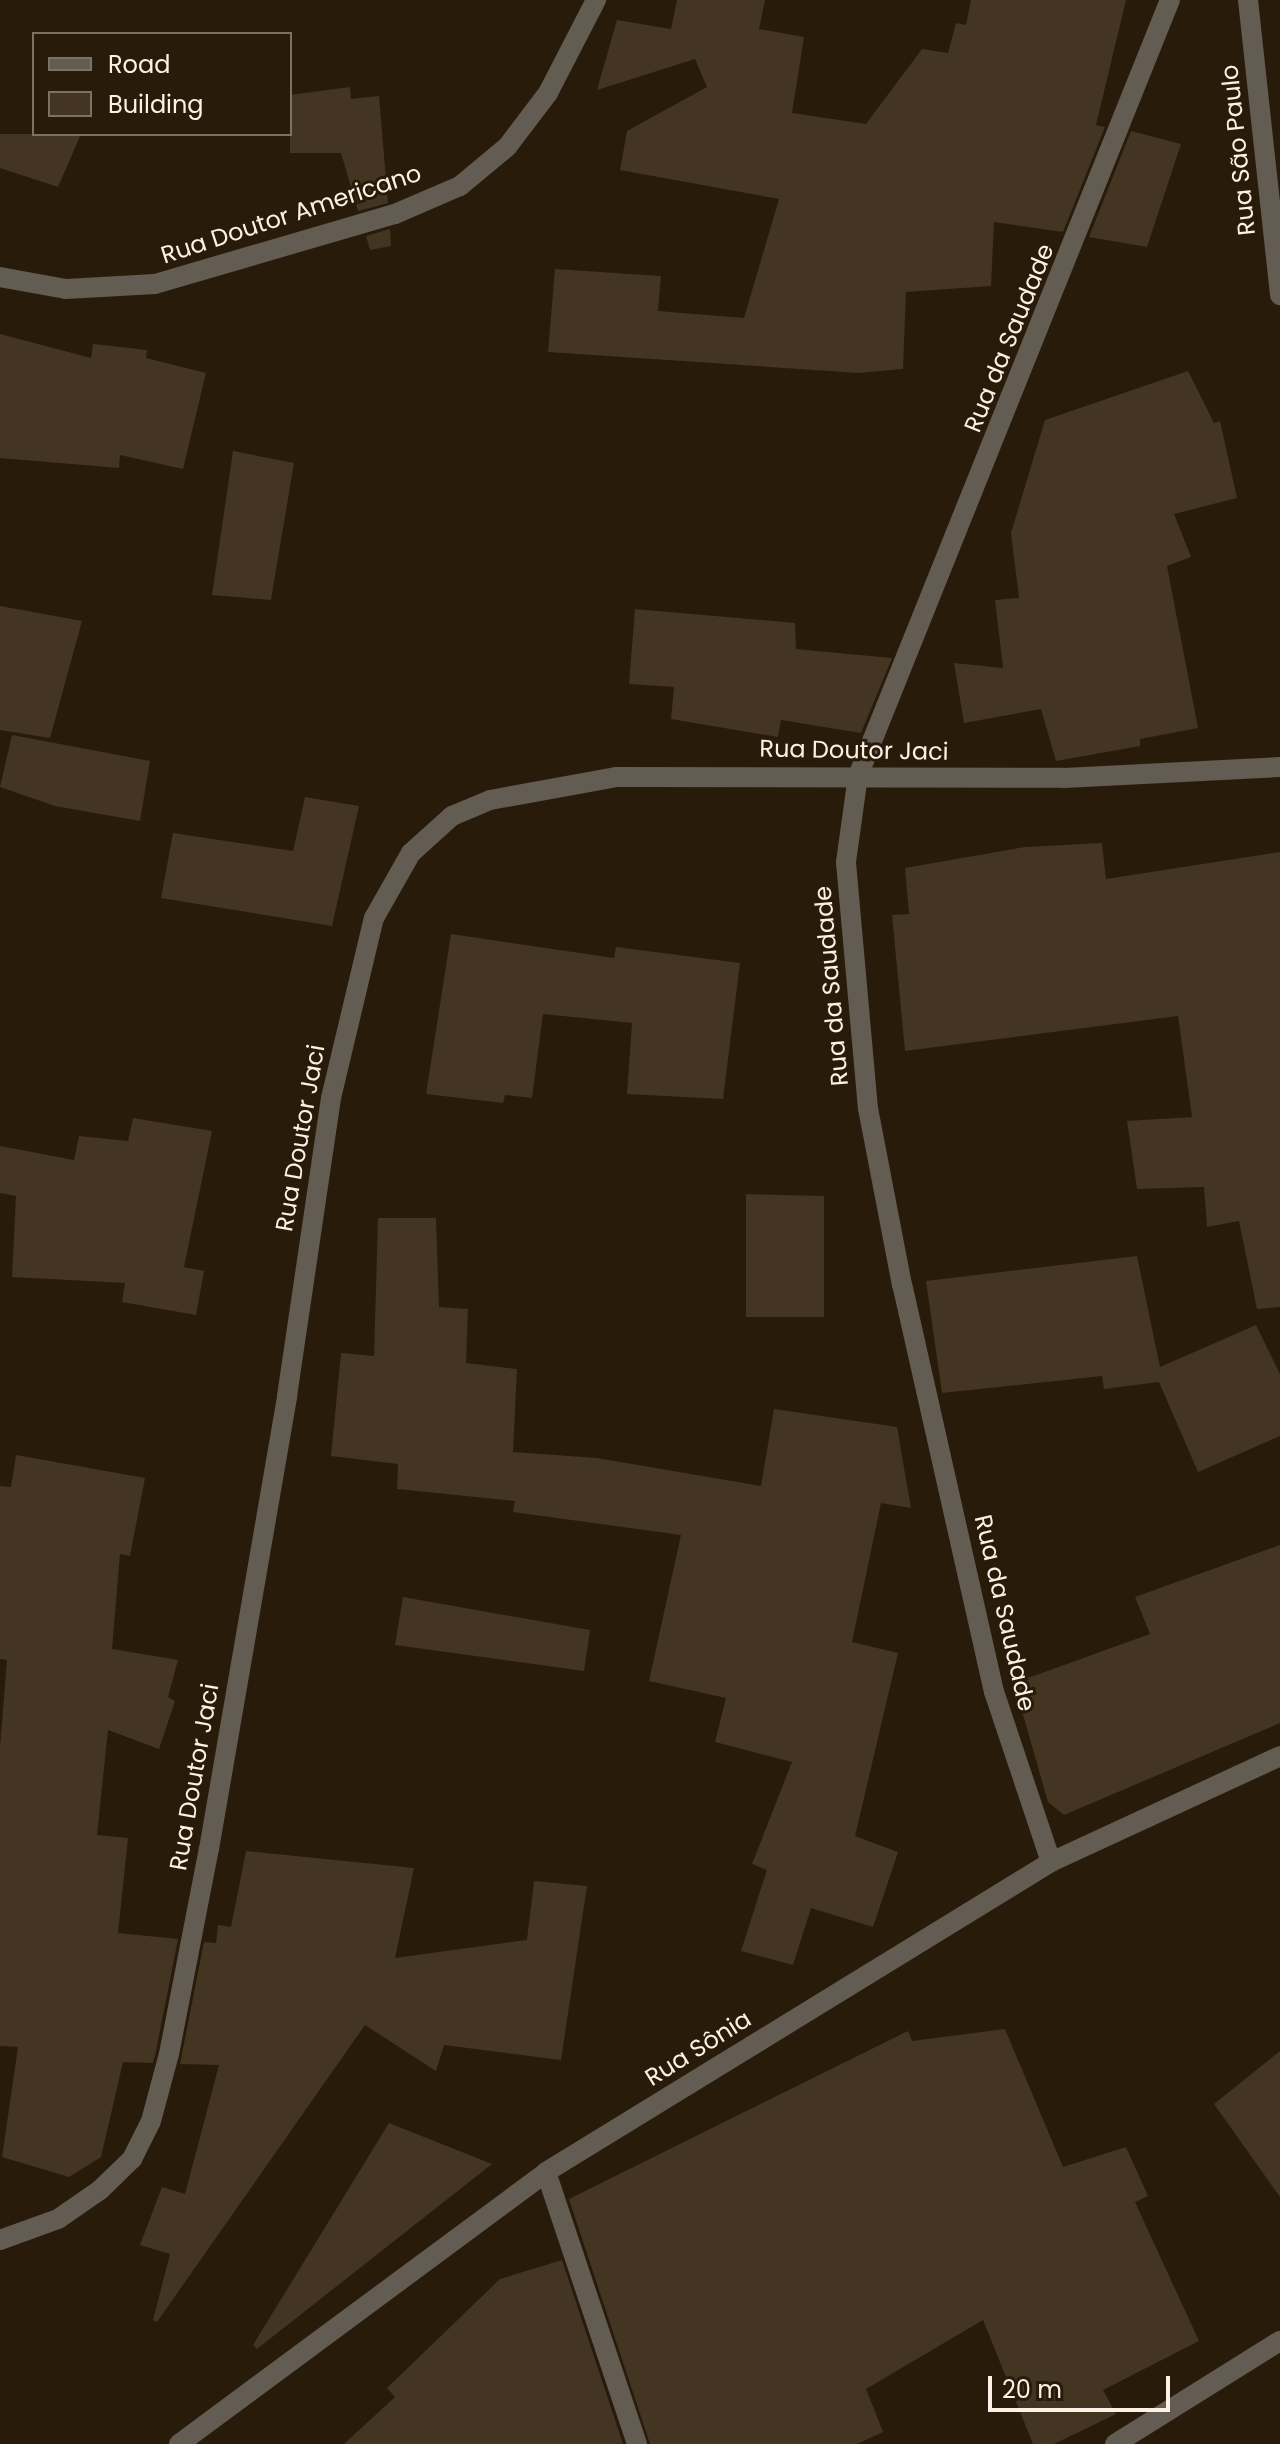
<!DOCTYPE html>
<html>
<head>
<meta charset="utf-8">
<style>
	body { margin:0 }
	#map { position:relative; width:1280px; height:2444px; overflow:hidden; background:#291b09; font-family:Poppins,sans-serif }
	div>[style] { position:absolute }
	.building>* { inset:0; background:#443422 }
	.minor>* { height:20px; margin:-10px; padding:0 10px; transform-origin:10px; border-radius:10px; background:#635c53 }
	span { translate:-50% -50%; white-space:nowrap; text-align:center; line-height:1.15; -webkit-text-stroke:6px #291b09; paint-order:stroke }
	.street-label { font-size:24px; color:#fbf1e6 }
	.legend { position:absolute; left:32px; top:32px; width:260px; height:104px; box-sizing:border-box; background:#291b09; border:2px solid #7d7161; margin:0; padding:10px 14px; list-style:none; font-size:24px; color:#fbf1e6 }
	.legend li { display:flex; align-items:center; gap:16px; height:40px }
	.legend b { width:40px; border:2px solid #7d7161 }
	.scale { position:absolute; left:988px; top:2376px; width:182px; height:36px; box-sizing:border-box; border:4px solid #fbf1e6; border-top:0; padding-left:10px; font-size:24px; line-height:28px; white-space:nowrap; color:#fbf1e6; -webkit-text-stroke:6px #291b09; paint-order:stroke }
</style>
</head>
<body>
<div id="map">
	<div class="building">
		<i style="clip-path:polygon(677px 0,765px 0,759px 29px,804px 37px,792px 113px,866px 124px,922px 49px,948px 53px,956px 23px,966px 25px,971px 0,1126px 0,1096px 125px,1105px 127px,1063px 232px,994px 222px,991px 286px,906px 292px,903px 369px,859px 373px,548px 352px,555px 269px,661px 276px,658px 311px,744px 318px,779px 199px,620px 170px,627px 131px,707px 87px,695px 59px,597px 90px,617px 20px,671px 29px)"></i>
		<i style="clip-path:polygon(350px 87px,351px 99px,379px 96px,388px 203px,358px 211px,341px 153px,290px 153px,290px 95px)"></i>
		<i style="clip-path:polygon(1131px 131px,1181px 144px,1147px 247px,1089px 237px)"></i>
		<i style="clip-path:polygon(0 134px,81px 134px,58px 187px,0 168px)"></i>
		<i style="clip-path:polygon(390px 229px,391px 246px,370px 250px,366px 236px)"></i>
		<i style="clip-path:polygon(0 334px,91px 358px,93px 344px,147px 350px,146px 358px,206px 373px,183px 469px,120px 455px,119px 468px,0 458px)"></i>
		<i style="clip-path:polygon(1188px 371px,1214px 423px,1220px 421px,1237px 498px,1174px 514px,1191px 557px,1167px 566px,1198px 728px,1140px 739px,1140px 746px,1056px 761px,1041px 709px,964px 723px,954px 663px,1003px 668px,995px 600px,1019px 598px,1011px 533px,1045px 420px)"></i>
		<i style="clip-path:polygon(233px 451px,294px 463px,271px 600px,212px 595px)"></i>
		<i style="clip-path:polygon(0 606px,82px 621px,50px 738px,0 730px)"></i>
		<i style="clip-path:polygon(635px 609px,795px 623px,796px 649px,892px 658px,861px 733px,781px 720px,778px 737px,671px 719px,674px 687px,629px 684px)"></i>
		<i style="clip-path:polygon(12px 735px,150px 761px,140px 821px,55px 806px,0 787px)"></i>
		<i style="clip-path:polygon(305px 797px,359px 806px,332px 926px,161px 898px,173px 833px,293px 851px)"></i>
		<i style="clip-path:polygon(1102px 843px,1106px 879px,1280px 852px,1280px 1307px,1257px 1309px,1239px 1221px,1207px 1227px,1204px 1187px,1137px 1189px,1127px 1121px,1192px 1117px,1178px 1016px,905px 1051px,892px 915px,909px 914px,905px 868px,1025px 847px)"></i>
		<i style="clip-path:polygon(451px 934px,614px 958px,616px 947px,740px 963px,723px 1099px,627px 1094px,632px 1023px,543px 1014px,532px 1098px,505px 1095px,503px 1103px,426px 1094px)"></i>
		<i style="clip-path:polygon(133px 1118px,212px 1131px,184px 1267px,204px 1271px,196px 1315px,122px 1302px,125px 1283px,12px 1277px,16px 1196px,0 1193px,0 1146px,74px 1160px,79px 1136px,128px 1141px)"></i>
		<i style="clip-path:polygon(746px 1194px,824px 1196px,824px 1317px,746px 1317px)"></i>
		<i style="clip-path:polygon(378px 1218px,436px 1218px,439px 1307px,468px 1309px,466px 1363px,517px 1369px,513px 1452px,597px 1458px,761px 1486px,774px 1409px,897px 1427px,911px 1508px,881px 1503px,852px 1642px,898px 1653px,855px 1836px,898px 1852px,873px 1927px,811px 1908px,793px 1965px,741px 1951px,767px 1870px,752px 1864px,792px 1762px,715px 1742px,726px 1698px,649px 1681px,681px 1535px,513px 1512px,515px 1501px,397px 1489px,398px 1464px,331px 1456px,341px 1353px,374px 1356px)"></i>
		<i style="clip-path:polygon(1137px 1256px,1160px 1367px,1256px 1325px,1280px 1374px,1280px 1436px,1198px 1472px,1159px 1382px,1104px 1389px,1102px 1376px,942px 1393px,926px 1281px)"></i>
		<i style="clip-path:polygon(16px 1455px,145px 1478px,130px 1556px,120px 1554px,112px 1649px,178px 1660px,168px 1697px,175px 1701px,159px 1749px,108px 1730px,97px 1835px,128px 1838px,118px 1933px,178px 1939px,156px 2051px,153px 2063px,123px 2062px,101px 2157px,69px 2177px,2px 2157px,18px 2047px,0 2046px,0 1747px,7px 1660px,0 1659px,0 1486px,11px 1487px)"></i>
		<i style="clip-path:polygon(1280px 1545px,1280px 1723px,1064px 1815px,1048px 1802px,1014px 1683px,1150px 1634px,1135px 1597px)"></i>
		<i style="clip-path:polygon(403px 1597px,590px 1630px,584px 1671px,395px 1645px)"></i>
		<i style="clip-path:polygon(246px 1851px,414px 1868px,395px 1958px,527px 1940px,534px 1881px,587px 1886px,561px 2060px,444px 2045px,436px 2071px,365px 2025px,157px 2322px,153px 2320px,170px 2254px,140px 2245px,162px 2187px,185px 2194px,219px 2065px,180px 2064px,204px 1942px,216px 1943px,218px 1925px,231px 1927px)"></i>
		<i style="clip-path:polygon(1005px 2029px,1063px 2167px,1126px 2147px,1148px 2196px,1135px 2202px,1199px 2341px,1103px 2390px,1116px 2414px,1054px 2444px,1033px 2444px,983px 2320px,866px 2389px,883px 2432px,857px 2444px,650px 2444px,569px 2199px,908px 2031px,912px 2041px)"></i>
		<i style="clip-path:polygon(1280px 2051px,1280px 2197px,1214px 2104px)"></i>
		<i style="clip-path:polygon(389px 2123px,492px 2164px,257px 2349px,253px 2345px)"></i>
		<i style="clip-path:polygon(562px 2260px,623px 2444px,344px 2444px,395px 2397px,387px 2388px,500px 2279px)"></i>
	</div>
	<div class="minor">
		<i style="left:1248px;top:0;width:297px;rotate:83.8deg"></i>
		<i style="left:0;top:277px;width:67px;rotate:10.3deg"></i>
		<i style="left:66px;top:289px;width:89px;rotate:-3.2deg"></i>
		<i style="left:155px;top:284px;width:250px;rotate:-16.3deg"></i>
		<i style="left:395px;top:214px;width:71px;rotate:-23.3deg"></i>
		<i style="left:460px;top:186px;width:61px;rotate:-39.7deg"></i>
		<i style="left:507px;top:147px;width:68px;rotate:-52.8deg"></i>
		<i style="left:548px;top:93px;width:105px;rotate:-62.7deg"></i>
		<i style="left:1051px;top:1862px;width:179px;rotate:-108.5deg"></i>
		<i style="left:994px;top:1692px;width:417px;rotate:-102.7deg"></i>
		<i style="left:902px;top:1285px;width:179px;rotate:-100.9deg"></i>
		<i style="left:868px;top:1109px;width:248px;rotate:-95.1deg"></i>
		<i style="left:846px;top:862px;width:87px;rotate:-82.1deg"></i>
		<i style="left:858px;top:776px;width:836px;rotate:-68.1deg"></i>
		<i style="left:546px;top:2172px;width:287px;rotate:71.5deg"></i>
		<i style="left:0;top:2240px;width:62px;rotate:-19.9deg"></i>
		<i style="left:58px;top:2219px;width:51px;rotate:-34.6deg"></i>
		<i style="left:100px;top:2190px;width:45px;rotate:-44.1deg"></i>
		<i style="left:132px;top:2159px;width:42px;rotate:-63.4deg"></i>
		<i style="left:151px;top:2121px;width:69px;rotate:-75deg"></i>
		<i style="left:169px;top:2054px;width:209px;rotate:-79deg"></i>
		<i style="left:209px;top:1849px;width:460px;rotate:-80.2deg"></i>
		<i style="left:287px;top:1396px;width:301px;rotate:-81.6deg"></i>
		<i style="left:331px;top:1098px;width:185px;rotate:-76.6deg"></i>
		<i style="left:374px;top:918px;width:75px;rotate:-60.4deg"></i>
		<i style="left:411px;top:853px;width:55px;rotate:-42.1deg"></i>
		<i style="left:452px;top:816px;width:41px;rotate:-22.8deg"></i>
		<i style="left:490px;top:800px;width:128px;rotate:-10.3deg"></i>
		<i style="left:616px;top:777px;width:448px;rotate:0.1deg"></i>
		<i style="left:1064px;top:778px;width:216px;rotate:-2.9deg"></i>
		<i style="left:179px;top:2444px;width:457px;rotate:-36.5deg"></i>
		<i style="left:546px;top:2172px;width:593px;rotate:-31.54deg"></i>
		<i style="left:1051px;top:1862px;width:252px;rotate:-24.8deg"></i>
		<i style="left:1115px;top:2444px;width:195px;rotate:-32deg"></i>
	</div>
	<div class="street-label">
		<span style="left:1238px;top:150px;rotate:-96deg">Rua São Paulo</span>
		<span style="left:291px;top:214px;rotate:-18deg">Rua Doutor Americano</span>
		<span style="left:1009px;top:338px;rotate:-68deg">Rua da Saudade</span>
		<span style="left:854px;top:750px;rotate:1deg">Rua Doutor Jaci</span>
		<span style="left:831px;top:986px;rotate:-95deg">Rua da Saudade</span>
		<span style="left:300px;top:1138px;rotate:-80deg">Rua Doutor Jaci</span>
		<span style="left:1005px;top:1613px;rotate:77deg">Rua da Saudade</span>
		<span style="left:194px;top:1777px;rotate:-80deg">Rua Doutor Jaci</span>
		<span style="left:698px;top:2048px;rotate:-32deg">Rua Sônia</span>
	</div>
	<ul class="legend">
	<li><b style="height:10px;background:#635c53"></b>Road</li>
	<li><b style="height:22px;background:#443422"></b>Building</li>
	</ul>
	<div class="scale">20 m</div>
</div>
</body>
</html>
